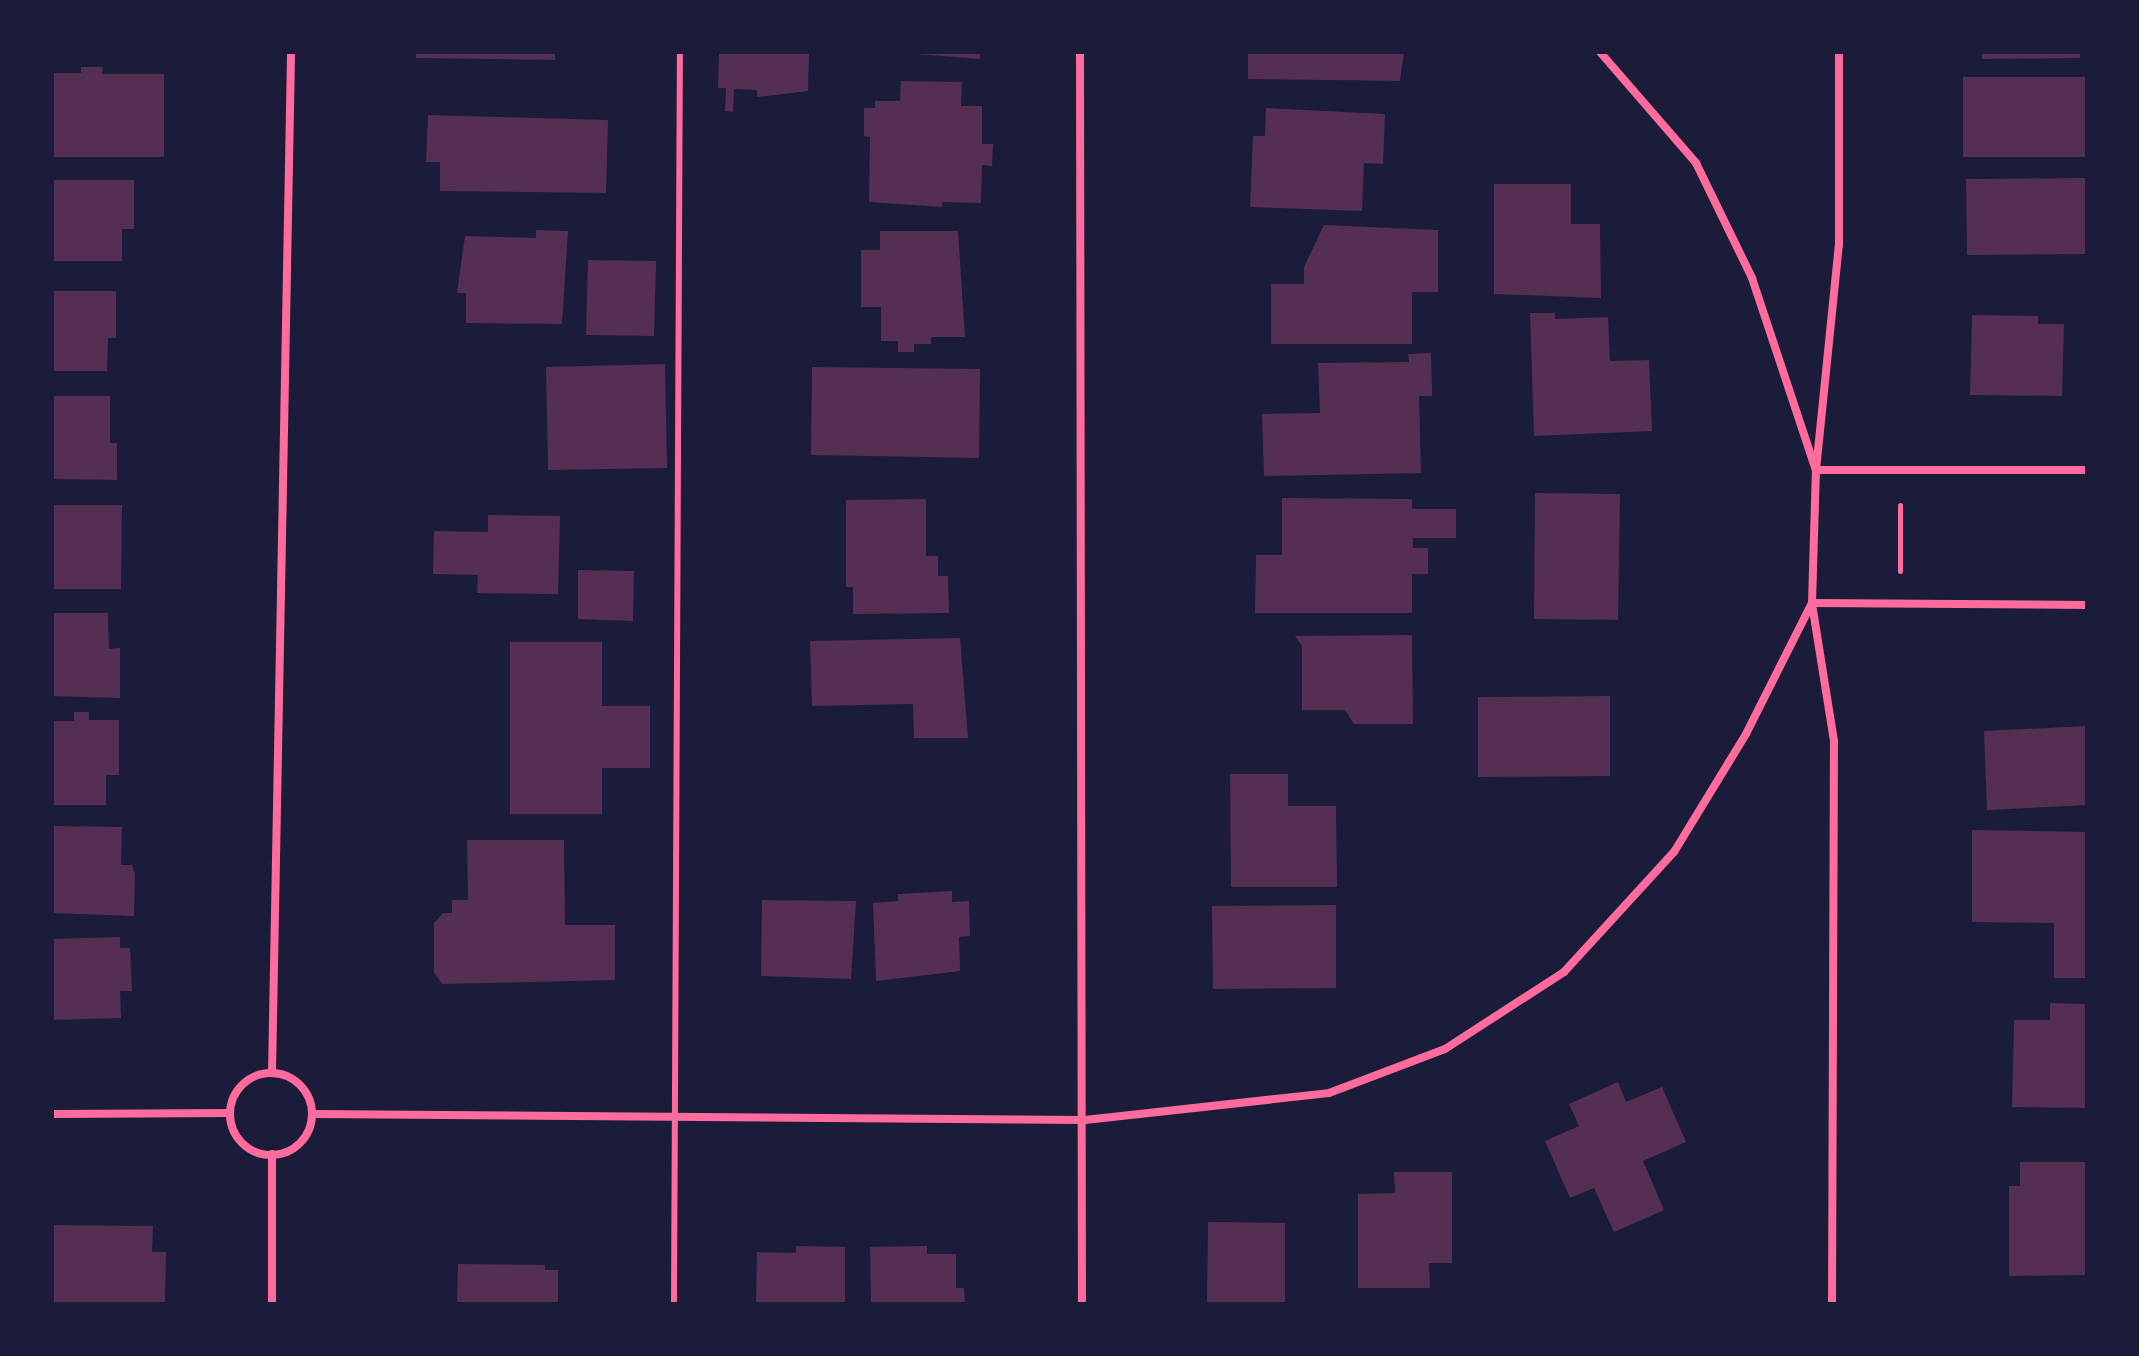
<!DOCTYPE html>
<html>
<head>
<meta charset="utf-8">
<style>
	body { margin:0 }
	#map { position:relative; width:2139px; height:1356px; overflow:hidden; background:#1b1b3a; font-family:"Titillium Web",sans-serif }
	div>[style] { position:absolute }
	.building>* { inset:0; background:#542f53 }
	.path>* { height:5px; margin:-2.5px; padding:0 2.5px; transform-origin:2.5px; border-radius:2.5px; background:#ff6b9d }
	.service>* { height:6px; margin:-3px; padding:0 3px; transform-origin:3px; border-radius:3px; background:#ff6b9d }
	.minor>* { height:8px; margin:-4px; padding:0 4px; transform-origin:4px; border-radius:4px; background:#ff6b9d }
	.minor>.ring { margin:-4px; padding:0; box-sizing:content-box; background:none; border:8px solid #ff6b9d; border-radius:50% }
	span { translate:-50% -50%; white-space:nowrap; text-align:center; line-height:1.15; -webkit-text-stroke:8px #1b1b3a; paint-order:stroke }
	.frame { position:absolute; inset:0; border:54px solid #1b1b3a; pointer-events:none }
</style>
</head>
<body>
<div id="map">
	<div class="building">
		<i style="clip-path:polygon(416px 52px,555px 52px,555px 60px,416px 58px)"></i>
		<i style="clip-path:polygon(719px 52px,809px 52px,808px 91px,757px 97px,757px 90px,734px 89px,733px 112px,725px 111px,726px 88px,718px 88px)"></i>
		<i style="clip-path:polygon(892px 52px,980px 52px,980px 59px)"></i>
		<i style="clip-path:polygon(1248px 52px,1404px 52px,1400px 81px,1248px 79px)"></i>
		<i style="clip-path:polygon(1982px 52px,2080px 52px,2080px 58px,1982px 59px)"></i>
		<i style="clip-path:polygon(81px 67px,103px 67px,102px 74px,164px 74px,164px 157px,52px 157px,52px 73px,81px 73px)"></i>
		<i style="clip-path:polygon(1963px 77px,2087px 77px,2087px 157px,1963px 157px)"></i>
		<i style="clip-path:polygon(901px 81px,962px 82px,961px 106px,982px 106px,982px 144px,993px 144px,992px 166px,982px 165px,981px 203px,942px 202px,942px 207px,869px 202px,870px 137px,864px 136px,864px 108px,875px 108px,875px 101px,900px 101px)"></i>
		<i style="clip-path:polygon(1266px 108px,1385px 114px,1383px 164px,1364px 163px,1362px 211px,1250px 207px,1253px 136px,1265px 136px)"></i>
		<i style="clip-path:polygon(428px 115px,608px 120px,606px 193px,440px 191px,440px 162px,426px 162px)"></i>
		<i style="clip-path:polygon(2087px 178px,2087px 254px,1967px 255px,1966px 179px)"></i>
		<i style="clip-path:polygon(52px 180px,134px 180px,134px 229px,122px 229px,122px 261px,52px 261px)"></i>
		<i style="clip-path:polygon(1494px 184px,1571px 184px,1571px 224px,1600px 224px,1601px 298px,1494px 294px)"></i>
		<i style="clip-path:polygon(1324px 225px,1438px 230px,1438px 292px,1412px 292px,1412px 344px,1271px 344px,1271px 284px,1304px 284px,1304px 267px)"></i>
		<i style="clip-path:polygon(536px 230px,568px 231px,562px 324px,466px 323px,466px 293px,457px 293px,465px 236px,536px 238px)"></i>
		<i style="clip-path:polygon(880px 231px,958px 231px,965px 337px,931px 337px,931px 344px,914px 344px,914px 352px,898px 352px,898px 341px,881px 341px,881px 307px,861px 307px,861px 250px,880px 250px)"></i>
		<i style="clip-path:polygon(588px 260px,656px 261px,654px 336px,586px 335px)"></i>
		<i style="clip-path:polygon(52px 291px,116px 291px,116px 338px,108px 338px,107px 371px,52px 371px)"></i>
		<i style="clip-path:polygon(1530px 313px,1555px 313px,1555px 319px,1608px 317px,1610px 361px,1649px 360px,1652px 431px,1534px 436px)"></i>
		<i style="clip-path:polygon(1972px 315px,2038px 316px,2038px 324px,2064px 324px,2062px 396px,1970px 395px)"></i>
		<i style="clip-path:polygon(1431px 353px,1432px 396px,1419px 396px,1421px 473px,1264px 476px,1262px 414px,1320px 413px,1318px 363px,1409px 362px,1408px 354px)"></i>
		<i style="clip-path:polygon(665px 364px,667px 468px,548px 470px,546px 367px)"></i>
		<i style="clip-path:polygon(812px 367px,980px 369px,979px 458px,811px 455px)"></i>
		<i style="clip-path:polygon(52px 396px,110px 396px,110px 443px,117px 443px,117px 480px,52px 479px)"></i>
		<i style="clip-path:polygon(1535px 493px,1620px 494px,1618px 620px,1534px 619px)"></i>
		<i style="clip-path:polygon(1282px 498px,1412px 499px,1412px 509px,1456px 509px,1456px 538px,1413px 538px,1413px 548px,1428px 548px,1428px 574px,1412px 574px,1412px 613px,1255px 613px,1256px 555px,1282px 555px)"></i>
		<i style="clip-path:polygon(926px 499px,926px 556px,938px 556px,938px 576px,948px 576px,949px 613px,853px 614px,853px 587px,846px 587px,846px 500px)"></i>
		<i style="clip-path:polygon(52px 505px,122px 505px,121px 589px,52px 589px)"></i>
		<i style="clip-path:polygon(488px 515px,560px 516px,558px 594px,477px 593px,478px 575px,433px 574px,434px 531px,488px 532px)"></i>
		<i style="clip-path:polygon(578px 570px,634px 571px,633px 621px,578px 619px)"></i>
		<i style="clip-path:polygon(52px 613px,108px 613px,109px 649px,120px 648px,120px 698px,52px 696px)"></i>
		<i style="clip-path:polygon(1412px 635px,1413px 724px,1354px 724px,1345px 710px,1302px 710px,1302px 646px,1295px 636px)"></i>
		<i style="clip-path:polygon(960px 638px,968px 738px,914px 738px,913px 704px,812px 706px,810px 641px)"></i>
		<i style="clip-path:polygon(510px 642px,602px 642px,602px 706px,650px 706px,650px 768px,602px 768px,602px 814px,510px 814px)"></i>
		<i style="clip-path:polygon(1610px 696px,1610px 776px,1478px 777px,1478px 697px)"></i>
		<i style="clip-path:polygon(74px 712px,89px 712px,89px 720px,119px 720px,119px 775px,106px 775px,106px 805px,52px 805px,52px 721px,74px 721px)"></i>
		<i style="clip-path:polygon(2087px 726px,2087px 805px,1987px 810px,1984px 731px)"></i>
		<i style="clip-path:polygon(1230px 774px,1288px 774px,1288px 806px,1336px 806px,1337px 887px,1231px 887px)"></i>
		<i style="clip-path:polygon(52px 826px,122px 827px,121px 865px,132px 865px,135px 874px,134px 916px,52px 913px)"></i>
		<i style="clip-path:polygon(1972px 830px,2087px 832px,2087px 978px,2054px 978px,2054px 923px,1972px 922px)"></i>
		<i style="clip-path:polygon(467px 840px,564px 840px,565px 925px,615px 925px,615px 980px,442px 984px,434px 972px,434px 923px,443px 913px,452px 913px,452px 900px,468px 900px)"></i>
		<i style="clip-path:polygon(952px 891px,952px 902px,969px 901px,970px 936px,959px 937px,960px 971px,876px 981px,873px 903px,898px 901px,898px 894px)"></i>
		<i style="clip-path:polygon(762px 900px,856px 901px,851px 979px,761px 976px)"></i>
		<i style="clip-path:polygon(1336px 905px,1336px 988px,1213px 989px,1212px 906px)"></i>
		<i style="clip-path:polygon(120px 937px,120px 948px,130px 948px,132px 991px,120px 991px,121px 1018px,52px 1020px,52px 939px)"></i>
		<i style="clip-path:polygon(2050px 1003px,2087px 1004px,2087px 1108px,2012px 1107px,2014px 1020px,2050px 1020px)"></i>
		<i style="clip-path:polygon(1618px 1082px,1626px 1102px,1662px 1087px,1686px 1142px,1643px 1161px,1664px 1210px,1614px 1232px,1594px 1188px,1570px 1198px,1545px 1141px,1579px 1126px,1569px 1104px)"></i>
		<i style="clip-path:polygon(2020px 1162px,2087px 1162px,2087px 1275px,2009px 1276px,2009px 1186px,2020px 1186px)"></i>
		<i style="clip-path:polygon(1394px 1172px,1452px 1172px,1452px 1263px,1429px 1263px,1430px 1288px,1358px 1288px,1358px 1194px,1395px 1193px)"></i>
		<i style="clip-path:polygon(1208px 1222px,1285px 1223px,1285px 1304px,1207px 1304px)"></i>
		<i style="clip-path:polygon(52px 1225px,153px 1226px,152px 1252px,166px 1252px,165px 1303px,52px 1302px)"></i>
		<i style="clip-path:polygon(796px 1246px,845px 1247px,845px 1304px,756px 1304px,757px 1252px,796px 1253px)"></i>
		<i style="clip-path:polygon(927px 1246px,927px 1254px,956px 1254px,956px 1288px,964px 1288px,965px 1304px,871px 1304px,870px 1247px)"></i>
		<i style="clip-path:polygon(458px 1264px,545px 1265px,545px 1270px,558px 1270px,558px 1304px,457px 1304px)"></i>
	</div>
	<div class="path">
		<i style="left:1900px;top:505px;width:66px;rotate:90deg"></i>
	</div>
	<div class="service">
		<i style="left:674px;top:1304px;width:1252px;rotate:-89.73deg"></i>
	</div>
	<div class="minor">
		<i style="left:1080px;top:52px;width:1252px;rotate:89.91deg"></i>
		<i style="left:1600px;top:52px;width:147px;rotate:49.1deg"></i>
		<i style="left:1696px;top:163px;width:128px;rotate:64deg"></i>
		<i style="left:1752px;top:278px;width:202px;rotate:71.6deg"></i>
		<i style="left:1816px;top:470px;width:271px"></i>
		<i style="left:272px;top:1073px;width:1021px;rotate:-88.93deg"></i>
		<i class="ring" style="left:230px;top:1073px;width:74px;height:74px"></i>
		<i style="left:52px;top:1114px;width:178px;rotate:-0.3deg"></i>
		<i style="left:312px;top:1114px;width:773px;rotate:0.44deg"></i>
		<i style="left:1085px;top:1120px;width:245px;rotate:-6.3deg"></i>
		<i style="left:1329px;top:1093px;width:124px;rotate:-20.8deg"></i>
		<i style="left:1445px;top:1049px;width:142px;rotate:-32.9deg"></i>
		<i style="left:1564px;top:972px;width:163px;rotate:-47.5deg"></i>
		<i style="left:1674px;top:852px;width:138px;rotate:-58.6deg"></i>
		<i style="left:1746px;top:734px;width:147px;rotate:-63.3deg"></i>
		<i style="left:1812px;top:603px;width:275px;rotate:0.4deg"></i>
		<i style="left:272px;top:1154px;width:150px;rotate:90deg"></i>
		<i style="left:1832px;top:1304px;width:563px;rotate:-89.8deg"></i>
		<i style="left:1834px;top:741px;width:140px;rotate:-99.1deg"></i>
		<i style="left:1812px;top:603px;width:133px;rotate:-88.3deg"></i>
		<i style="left:1816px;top:470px;width:227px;rotate:-84.2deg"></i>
		<i style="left:1839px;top:244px;width:192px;rotate:-90deg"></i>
	</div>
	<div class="frame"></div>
</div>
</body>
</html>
